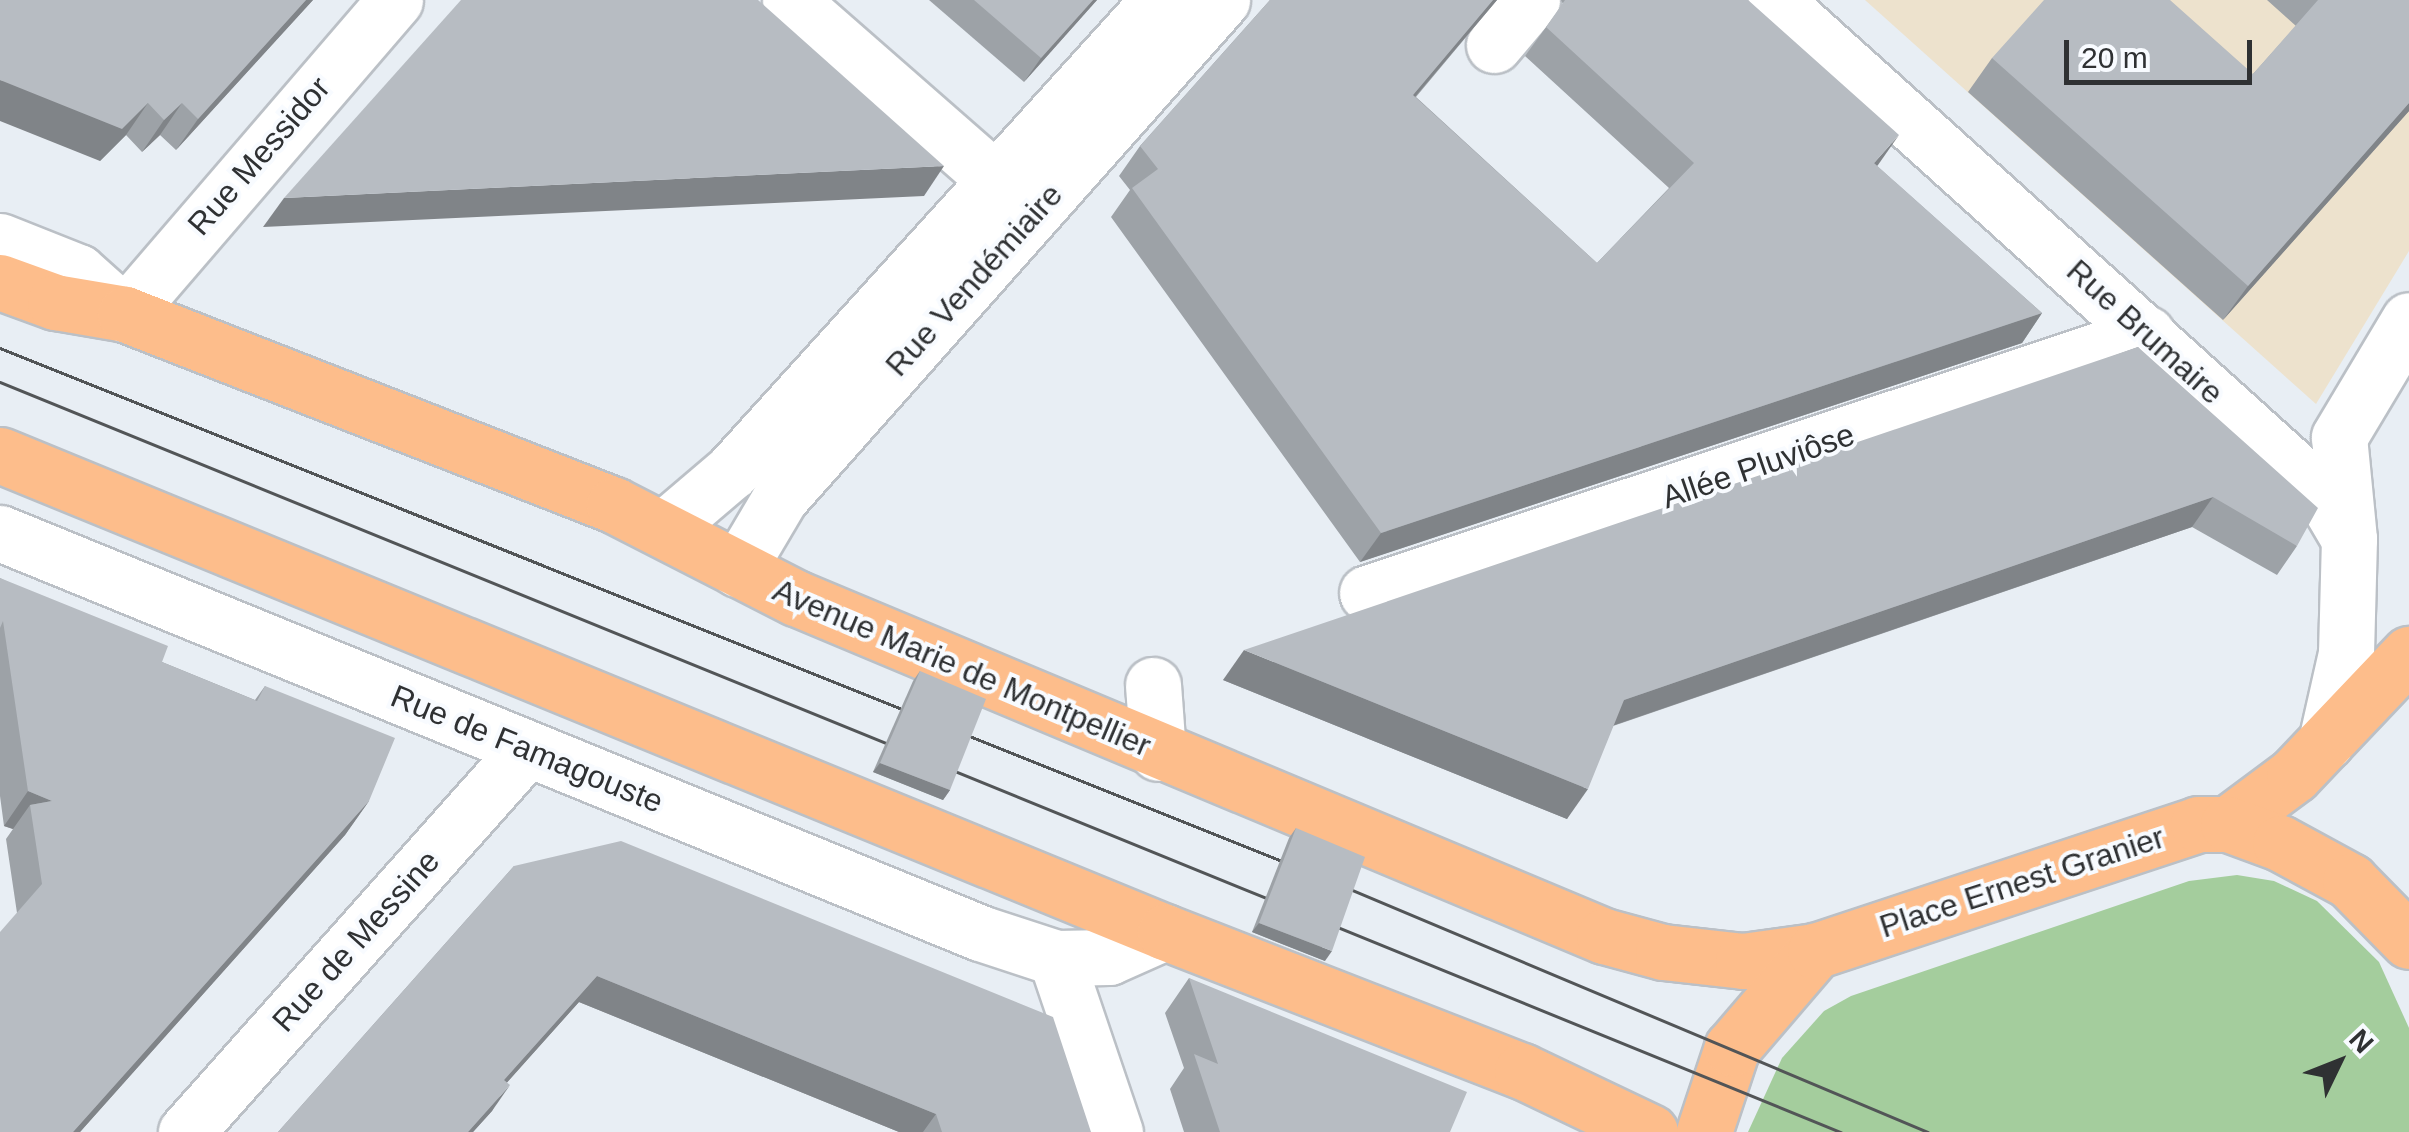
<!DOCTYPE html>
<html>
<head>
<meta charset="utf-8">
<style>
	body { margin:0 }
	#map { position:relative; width:2409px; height:1132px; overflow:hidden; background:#e8eef4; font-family:Helvetica,sans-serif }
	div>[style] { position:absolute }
	.education>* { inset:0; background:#ede2cd }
	.green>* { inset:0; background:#a4cd9d }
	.roads { filter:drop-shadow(2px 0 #bbc0c6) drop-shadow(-2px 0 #bbc0c6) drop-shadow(0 2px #bbc0c6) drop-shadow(0 -2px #bbc0c6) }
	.minor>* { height:55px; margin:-27.5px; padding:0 27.5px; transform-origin:27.5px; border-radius:27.5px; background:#fff }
	.major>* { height:55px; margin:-27.5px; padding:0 27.5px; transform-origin:27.5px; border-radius:27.5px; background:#fdbd8b }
	.tram>* { height:2.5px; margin:-1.25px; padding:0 1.25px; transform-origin:1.25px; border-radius:1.25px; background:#525557 }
	.wall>* { inset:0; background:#9da2a7 }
	.shaded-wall>* { inset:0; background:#808488 }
	.building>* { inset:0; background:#b7bcc2 }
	span { translate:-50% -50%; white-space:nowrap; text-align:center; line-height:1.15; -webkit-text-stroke:8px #f8fbff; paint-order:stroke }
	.street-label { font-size:32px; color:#2f3133 }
	.north { position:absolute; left:2289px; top:1012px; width:100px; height:100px; -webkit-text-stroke:8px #f8fbff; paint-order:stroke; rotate:47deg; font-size:28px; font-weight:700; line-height:40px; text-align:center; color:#2f3133 }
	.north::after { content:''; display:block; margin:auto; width:35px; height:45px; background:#2f3133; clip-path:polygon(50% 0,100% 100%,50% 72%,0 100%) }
	.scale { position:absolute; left:2064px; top:40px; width:188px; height:45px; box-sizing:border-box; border:5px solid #2f3133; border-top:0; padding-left:12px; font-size:30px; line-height:35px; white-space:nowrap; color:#2f3133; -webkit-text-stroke:8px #f8fbff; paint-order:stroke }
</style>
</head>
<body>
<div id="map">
	<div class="education">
		<i style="clip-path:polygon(1865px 0,2409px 0,2409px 251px,2316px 404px)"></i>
	</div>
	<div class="green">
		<i style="clip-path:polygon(2237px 875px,2274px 881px,2317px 901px,2379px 962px,2409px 1028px,2409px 1132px,1748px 1132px,1782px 1058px,1824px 1011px,1851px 996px,2189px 881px)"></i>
	</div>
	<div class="roads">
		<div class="minor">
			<i style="left:790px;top:0;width:276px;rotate:41.2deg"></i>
			<i style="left:1774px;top:0;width:739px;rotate:42.04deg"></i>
			<i style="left:2323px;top:495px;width:51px;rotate:59.4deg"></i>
			<i style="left:1494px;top:45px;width:59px;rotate:-49.8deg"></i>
			<i style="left:0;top:241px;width:84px;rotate:21.7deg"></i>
			<i style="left:78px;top:272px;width:63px;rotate:41.8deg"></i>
			<i style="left:125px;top:314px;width:414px;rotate:-49.3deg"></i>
			<i style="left:665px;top:528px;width:88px;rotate:-40.4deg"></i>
			<i style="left:732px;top:471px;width:636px;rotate:-47.81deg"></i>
			<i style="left:0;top:533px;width:1058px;rotate:22.2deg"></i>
			<i style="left:980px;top:933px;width:80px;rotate:18.2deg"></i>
			<i style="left:1056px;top:958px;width:53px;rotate:-1.1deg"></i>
			<i style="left:1109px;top:957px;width:61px;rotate:-24.1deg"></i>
			<i style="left:738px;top:569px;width:82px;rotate:-59.4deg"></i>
			<i style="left:780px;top:498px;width:666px;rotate:-48.41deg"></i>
			<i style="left:1367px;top:593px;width:822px;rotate:-18.37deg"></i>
			<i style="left:1153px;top:685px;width:68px;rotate:85.8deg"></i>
			<i style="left:2326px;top:742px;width:91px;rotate:-77.3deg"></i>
			<i style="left:2346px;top:653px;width:114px;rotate:-88.5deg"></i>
			<i style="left:2349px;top:539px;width:102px;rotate:-95.6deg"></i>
			<i style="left:2339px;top:437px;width:136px;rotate:-59.1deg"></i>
			<i style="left:1056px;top:958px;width:184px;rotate:71.3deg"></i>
			<i style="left:186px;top:1132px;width:513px;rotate:-48.32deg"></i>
		</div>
		<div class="major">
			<i style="left:0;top:282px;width:59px;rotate:20deg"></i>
			<i style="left:55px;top:302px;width:71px;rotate:9.7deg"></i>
			<i style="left:125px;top:314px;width:525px;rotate:21.34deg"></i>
			<i style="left:614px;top:505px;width:204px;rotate:27.1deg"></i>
			<i style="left:796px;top:598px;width:876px;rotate:22.7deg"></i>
			<i style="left:1604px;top:936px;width:61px;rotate:15.2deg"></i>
			<i style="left:1663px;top:952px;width:81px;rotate:6.4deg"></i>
			<i style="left:1743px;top:961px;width:73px;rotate:-7.9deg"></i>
			<i style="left:0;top:455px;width:1259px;rotate:22.27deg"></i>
			<i style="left:1165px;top:932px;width:383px;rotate:21.3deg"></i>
			<i style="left:1522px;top:1071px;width:142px;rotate:25.5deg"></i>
			<i style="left:2228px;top:824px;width:82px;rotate:-36.6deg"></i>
			<i style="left:2294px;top:775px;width:167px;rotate:-46.5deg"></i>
			<i style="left:1704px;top:1132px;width:89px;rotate:-71.6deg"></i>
			<i style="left:1732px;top:1048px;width:128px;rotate:-49.4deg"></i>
			<i style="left:1815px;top:951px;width:404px;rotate:-18.3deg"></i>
			<i style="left:2198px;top:824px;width:30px"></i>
			<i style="left:2228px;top:824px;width:55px;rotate:20.1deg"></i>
			<i style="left:2280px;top:843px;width:80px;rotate:28.5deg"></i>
			<i style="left:2350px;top:881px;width:84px;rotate:45.5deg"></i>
		</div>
	</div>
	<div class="tram">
		<i style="left:0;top:348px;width:1413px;rotate:21.81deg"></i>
		<i style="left:1312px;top:873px;width:668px;rotate:22.8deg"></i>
		<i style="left:0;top:382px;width:1988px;rotate:22.17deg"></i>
	</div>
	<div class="wall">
		<i style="clip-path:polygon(0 0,313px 0,176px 150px,160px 135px,142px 152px,126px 135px,100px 161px)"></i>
		<i style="clip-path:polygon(929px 0,1097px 0,1024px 82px)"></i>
		<i style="clip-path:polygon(1270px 0,1497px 0,1416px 97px,1597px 263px,1669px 188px,1525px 56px,1563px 4px,1561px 0,1748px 0,1877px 166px,2042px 313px,2022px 343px,1360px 562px,1111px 217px,1130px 190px,1119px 176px,1140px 146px)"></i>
		<i style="clip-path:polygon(2267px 0,2409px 0,2409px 111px,2223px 320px,1968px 92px,1992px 58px,2253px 74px,2296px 26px)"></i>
		<i style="clip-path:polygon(2138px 347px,2297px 546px,2277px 575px,2192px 527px,1613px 726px,1567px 819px,1223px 680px)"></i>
		<i style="clip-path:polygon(0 578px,162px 662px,255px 700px,265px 686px,369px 801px,345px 835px,80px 1132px,0 1132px,17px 913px,6px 839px,13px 829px,4px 826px,0 796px)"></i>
		<i style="clip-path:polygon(920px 671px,950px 790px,943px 800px,873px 772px,913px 681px)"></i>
		<i style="clip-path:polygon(1296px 828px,1325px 961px,1252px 932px,1289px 838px)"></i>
		<i style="clip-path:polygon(514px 866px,1091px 1132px,899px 1132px,579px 1002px,507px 1082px,492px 1111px,473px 1132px,278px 1132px)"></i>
		<i style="clip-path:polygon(1189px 978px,1450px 1132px,1184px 1132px,1170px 1089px,1184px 1068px,1165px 1013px)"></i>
	</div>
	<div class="shaded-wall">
		<i style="clip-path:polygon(306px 0,313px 0,176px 150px,198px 119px)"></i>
		<i style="clip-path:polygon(1093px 0,1097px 0,1024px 82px,1041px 58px)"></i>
		<i style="clip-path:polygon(1493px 0,1497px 0,1392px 124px,1413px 95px)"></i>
		<i style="clip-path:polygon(0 80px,148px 103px,126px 135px,100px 161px,0 121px)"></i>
		<i style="clip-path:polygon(182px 103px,160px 135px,142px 152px,164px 120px)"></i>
		<i style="clip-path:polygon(2409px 103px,2409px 111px,2223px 320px,2248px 286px)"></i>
		<i style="clip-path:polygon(1899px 135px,1878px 165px,1853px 193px,1874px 163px)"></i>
		<i style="clip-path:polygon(944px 166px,924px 196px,263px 227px,284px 198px)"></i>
		<i style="clip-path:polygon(2042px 313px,2022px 343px,1360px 562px,1381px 533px)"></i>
		<i style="clip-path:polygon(2213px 497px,2192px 527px,1603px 729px,1624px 700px)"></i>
		<i style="clip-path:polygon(1244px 650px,1588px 789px,1567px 819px,1223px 680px)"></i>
		<i style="clip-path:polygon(880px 763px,950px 790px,943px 800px,873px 772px)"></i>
		<i style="clip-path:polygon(28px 791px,52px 801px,30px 805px,13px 829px,4px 826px)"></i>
		<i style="clip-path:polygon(369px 801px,345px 835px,80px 1132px,73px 1132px)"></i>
		<i style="clip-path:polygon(1259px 923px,1332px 951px,1325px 961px,1252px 932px)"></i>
		<i style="clip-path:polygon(597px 976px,936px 1114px,923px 1132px,899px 1132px,579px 1002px,486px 1106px,504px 1080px)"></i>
		<i style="clip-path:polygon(510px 1085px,492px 1111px,473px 1132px,468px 1132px)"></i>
	</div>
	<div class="building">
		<i style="clip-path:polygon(0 0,306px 0,198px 119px,182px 103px,164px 120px,148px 103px,122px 129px,0 80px)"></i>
		<i style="clip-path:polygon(461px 0,758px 0,944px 166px,284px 198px)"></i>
		<i style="clip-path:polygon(974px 0,1093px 0,1041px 58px)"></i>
		<i style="clip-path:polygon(1270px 0,1493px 0,1413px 95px,1597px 263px,1694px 163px,1546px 27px,1565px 0,1748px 0,1899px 135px,1874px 163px,2042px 313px,1381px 533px,1132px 188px,1158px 169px,1140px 146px)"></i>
		<i style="clip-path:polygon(2044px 0,2170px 0,2253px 74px,2318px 0,2409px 0,2409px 103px,2248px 286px,1992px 58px)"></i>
		<i style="clip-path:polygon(2138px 347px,2318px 508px,2297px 546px,2213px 497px,1624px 700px,1588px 789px,1244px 650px)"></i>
		<i style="clip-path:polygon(0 578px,168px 646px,162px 662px,257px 701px,265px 686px,395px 738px,369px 801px,73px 1132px,0 1132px,0 932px,42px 884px,30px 805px,52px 801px,28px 791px,3px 621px,0 628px)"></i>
		<i style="clip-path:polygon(920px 671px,986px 699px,950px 790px,880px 763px)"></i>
		<i style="clip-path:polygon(1296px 828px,1365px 857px,1332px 951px,1259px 923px)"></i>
		<i style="clip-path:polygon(621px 841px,1053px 1017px,1091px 1132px,942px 1132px,936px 1114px,597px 976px,504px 1080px,510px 1085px,468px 1132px,278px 1132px,514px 866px)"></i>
		<i style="clip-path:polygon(1189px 978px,1467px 1092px,1450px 1132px,1220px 1132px,1194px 1054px,1218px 1064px)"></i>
	</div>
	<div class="street-label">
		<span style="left:259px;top:156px;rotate:-49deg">Rue Messidor</span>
		<span style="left:974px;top:280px;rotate:-48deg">Rue Vendémiaire</span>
		<span style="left:2145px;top:332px;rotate:42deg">Rue Brumaire</span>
		<span style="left:1758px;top:466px;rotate:-19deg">Allée Pluviôse</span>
		<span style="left:962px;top:668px;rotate:23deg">Avenue Marie de Montpellier</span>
		<span style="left:527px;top:749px;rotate:22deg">Rue de Famagouste</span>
		<span style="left:2022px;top:882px;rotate:-18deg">Place Ernest Granier</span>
		<span style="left:356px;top:941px;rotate:-48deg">Rue de Messine</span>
	</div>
	<div class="north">N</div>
	<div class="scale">20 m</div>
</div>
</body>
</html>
